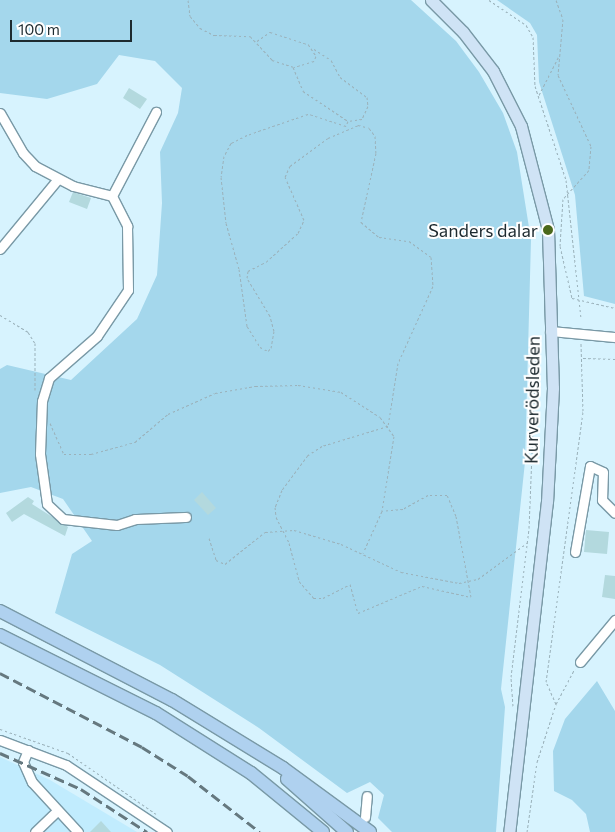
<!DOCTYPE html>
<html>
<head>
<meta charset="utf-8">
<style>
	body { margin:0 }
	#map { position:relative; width:615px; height:832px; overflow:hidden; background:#d7f3fe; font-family:Commissioner,sans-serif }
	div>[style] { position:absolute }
	.built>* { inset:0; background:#c1ecfe }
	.green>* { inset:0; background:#a4d7ec }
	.building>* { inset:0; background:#b3d9de }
	.path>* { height:1px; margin-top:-0.5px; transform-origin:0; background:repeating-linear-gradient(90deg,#9ab1ba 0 2.5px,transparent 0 5px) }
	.roads { filter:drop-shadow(1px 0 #7999a6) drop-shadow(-1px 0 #7999a6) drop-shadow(0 1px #7999a6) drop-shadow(0 -1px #7999a6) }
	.minor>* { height:9px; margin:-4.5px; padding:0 4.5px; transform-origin:4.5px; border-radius:4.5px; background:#fff }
	.major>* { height:11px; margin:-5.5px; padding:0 5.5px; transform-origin:5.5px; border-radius:5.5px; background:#cfe3f5 }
	.highway>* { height:12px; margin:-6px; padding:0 6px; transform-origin:6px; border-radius:6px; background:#afd1ef }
	.rail>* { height:2.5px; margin-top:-1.25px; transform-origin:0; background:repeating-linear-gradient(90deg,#65787f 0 10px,transparent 0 15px) }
	.dots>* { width:14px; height:14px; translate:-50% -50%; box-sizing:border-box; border:2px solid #fff; border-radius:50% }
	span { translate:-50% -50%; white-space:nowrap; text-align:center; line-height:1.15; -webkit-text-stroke:4px #fff; paint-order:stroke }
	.poi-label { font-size:18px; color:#1d2a2f }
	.right { translate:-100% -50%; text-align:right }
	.street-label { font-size:18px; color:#1d2a2f }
	.scale { position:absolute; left:10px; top:20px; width:122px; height:22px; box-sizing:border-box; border:2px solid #1d2a2f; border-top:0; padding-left:6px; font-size:15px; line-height:18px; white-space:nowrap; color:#1d2a2f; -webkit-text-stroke:4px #fff; paint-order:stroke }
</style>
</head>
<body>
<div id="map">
	<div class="built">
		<i style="clip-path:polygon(0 757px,50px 780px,137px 832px,0 832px)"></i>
	</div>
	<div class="green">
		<i style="clip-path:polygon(0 0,411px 0,456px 41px,479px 72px,503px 113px,517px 152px,531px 240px,525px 462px,501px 689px,505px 707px,496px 832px,392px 832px,378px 818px,384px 795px,370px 782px,347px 793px,259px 728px,160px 665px,55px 613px,72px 554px,92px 541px,63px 499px,31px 487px,0 493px,0 369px,7px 365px,71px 380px,137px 319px,157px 275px,162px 203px,160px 152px,178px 113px,182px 88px,155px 61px,119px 55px,97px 84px,47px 99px,0 93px)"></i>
		<i style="clip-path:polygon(497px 0,615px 0,615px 304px,584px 296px,575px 195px,539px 82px,537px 35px,530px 23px)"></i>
		<i style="clip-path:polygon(597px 681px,615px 711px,615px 832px,590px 832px,586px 814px,572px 800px,554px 791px,553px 751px,565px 719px)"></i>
	</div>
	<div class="building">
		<i style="clip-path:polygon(129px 88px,147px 99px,140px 109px,123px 98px)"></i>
		<i style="clip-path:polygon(73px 192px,91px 198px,87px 209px,69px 202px)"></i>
		<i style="clip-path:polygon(202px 492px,216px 508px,208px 515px,194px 500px)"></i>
		<i style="clip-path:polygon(28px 497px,34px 501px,32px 504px,68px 527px,65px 536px,24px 514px,12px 522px,6px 513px)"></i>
		<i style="clip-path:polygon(586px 530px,609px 532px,607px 554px,584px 552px)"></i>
		<i style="clip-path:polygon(605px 575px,615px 576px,615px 599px,602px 597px)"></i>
		<i style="clip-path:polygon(101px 821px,111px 832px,90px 832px)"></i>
	</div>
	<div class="path">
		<i style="left:188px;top:0;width:16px;rotate:83deg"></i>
		<i style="left:190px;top:16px;width:16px;rotate:50deg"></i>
		<i style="left:200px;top:28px;width:16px;rotate:27deg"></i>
		<i style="left:214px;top:35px;width:36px;rotate:2deg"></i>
		<i style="left:250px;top:36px;width:33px;rotate:47deg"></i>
		<i style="left:272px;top:60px;width:22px;rotate:18deg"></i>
		<i style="left:293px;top:67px;width:26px;rotate:67deg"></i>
		<i style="left:303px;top:91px;width:54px;rotate:33.7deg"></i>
		<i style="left:348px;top:121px;width:5px;rotate:112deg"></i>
		<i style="left:346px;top:126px;width:40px;rotate:-162deg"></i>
		<i style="left:308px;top:114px;width:65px;rotate:161deg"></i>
		<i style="left:247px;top:135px;width:18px;rotate:153deg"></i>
		<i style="left:231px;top:143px;width:15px;rotate:118deg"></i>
		<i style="left:224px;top:156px;width:21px;rotate:98deg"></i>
		<i style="left:221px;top:177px;width:46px;rotate:83.8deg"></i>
		<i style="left:226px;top:223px;width:48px;rotate:74.2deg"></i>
		<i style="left:239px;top:269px;width:58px;rotate:82deg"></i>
		<i style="left:247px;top:326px;width:25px;rotate:58deg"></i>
		<i style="left:260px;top:347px;width:9px;rotate:27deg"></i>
		<i style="left:268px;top:351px;width:4px;rotate:-45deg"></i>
		<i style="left:271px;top:348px;width:17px;rotate:-80deg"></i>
		<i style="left:274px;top:331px;width:16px;rotate:-105deg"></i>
		<i style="left:270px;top:316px;width:44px;rotate:-121.2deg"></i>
		<i style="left:247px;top:278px;width:7px;rotate:-82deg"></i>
		<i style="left:248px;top:271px;width:20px;rotate:-27deg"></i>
		<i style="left:266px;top:262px;width:43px;rotate:-42.2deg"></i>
		<i style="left:298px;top:233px;width:14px;rotate:-65deg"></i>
		<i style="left:304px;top:220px;width:47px;rotate:-113.8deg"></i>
		<i style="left:285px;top:177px;width:12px;rotate:-66deg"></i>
		<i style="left:290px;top:166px;width:47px;rotate:-36.4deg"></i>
		<i style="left:328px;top:138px;width:33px;rotate:-23deg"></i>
		<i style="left:358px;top:125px;width:11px;rotate:15deg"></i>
		<i style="left:369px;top:128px;width:10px;rotate:53deg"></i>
		<i style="left:375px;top:136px;width:17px;rotate:87deg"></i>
		<i style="left:376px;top:153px;width:71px;rotate:102.3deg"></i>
		<i style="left:361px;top:222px;width:23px;rotate:40deg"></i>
		<i style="left:379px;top:237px;width:30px;rotate:8deg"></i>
		<i style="left:409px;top:241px;width:27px;rotate:36deg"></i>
		<i style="left:431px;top:257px;width:29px;rotate:86deg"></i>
		<i style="left:433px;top:286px;width:85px;rotate:114.4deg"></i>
		<i style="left:398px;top:363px;width:64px;rotate:99deg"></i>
		<i style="left:388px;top:426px;width:69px;rotate:163.1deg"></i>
		<i style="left:322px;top:446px;width:17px;rotate:147deg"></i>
		<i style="left:308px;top:455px;width:44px;rotate:126.6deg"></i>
		<i style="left:282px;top:490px;width:18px;rotate:112deg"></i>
		<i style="left:275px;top:507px;width:10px;rotate:84deg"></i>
		<i style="left:276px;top:517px;width:29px;rotate:63deg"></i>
		<i style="left:289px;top:543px;width:39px;rotate:75deg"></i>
		<i style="left:299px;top:581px;width:23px;rotate:49deg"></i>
		<i style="left:314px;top:598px;width:9px"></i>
		<i style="left:323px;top:598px;width:30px;rotate:-27deg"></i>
		<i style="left:350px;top:584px;width:30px;rotate:75deg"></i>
		<i style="left:358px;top:613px;width:69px;rotate:-22.9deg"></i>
		<i style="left:422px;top:586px;width:50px;rotate:12.7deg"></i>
		<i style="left:471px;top:597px;width:82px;rotate:-100.5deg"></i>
		<i style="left:456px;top:516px;width:23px;rotate:-113deg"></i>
		<i style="left:447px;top:495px;width:19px;rotate:180deg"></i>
		<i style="left:428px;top:495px;width:29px;rotate:151deg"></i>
		<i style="left:403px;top:509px;width:21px;rotate:175deg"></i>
		<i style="left:489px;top:0;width:45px;rotate:34deg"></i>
		<i style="left:526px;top:25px;width:14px;rotate:60deg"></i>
		<i style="left:533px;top:37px;width:49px;rotate:87.7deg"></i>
		<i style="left:535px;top:86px;width:99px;rotate:71.7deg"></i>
		<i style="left:566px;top:180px;width:139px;rotate:83.8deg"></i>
		<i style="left:556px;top:0;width:20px;rotate:70deg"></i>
		<i style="left:563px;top:19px;width:56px;rotate:95.1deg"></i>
		<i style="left:558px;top:75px;width:78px;rotate:65.1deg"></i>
		<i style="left:591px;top:146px;width:24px;rotate:95deg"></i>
		<i style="left:589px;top:170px;width:39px;rotate:132deg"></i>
		<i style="left:563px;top:199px;width:47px;rotate:93.7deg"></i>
		<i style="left:560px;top:246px;width:53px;rotate:77deg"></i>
		<i style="left:572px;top:298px;width:44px;rotate:13.1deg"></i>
		<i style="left:257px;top:41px;width:16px;rotate:-35deg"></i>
		<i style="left:270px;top:32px;width:40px;rotate:18deg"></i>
		<i style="left:308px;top:44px;width:14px;rotate:56deg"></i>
		<i style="left:316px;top:56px;width:5px;rotate:112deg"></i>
		<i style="left:314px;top:61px;width:21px;rotate:163deg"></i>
		<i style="left:314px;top:49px;width:20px;rotate:33deg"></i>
		<i style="left:331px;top:60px;width:19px;rotate:62deg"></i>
		<i style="left:340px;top:77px;width:34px;rotate:37deg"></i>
		<i style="left:367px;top:97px;width:9px;rotate:84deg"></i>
		<i style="left:368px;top:106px;width:14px;rotate:115deg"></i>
		<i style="left:362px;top:119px;width:14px;rotate:172deg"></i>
		<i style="left:539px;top:95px;width:44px;rotate:-62.9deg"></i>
		<i style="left:0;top:315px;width:33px;rotate:31deg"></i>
		<i style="left:28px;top:332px;width:13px;rotate:58deg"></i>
		<i style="left:35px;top:343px;width:47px;rotate:90deg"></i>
		<i style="left:583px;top:358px;width:32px;rotate:2deg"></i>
		<i style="left:50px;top:423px;width:34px;rotate:66deg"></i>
		<i style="left:64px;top:454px;width:27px"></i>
		<i style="left:91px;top:454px;width:46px;rotate:-15.3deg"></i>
		<i style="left:135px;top:442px;width:43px;rotate:-40.3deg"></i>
		<i style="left:168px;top:414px;width:51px;rotate:-24.1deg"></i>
		<i style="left:215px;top:393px;width:41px;rotate:-9.9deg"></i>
		<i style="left:255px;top:386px;width:43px;rotate:-1.3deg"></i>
		<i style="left:298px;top:385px;width:44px;rotate:9.2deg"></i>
		<i style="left:341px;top:392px;width:46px;rotate:32.7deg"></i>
		<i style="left:380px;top:417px;width:24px;rotate:54deg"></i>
		<i style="left:394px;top:436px;width:76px;rotate:99.1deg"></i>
		<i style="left:382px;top:511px;width:46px;rotate:114.3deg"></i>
		<i style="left:209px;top:538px;width:23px;rotate:72deg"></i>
		<i style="left:216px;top:560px;width:10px;rotate:24deg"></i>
		<i style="left:225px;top:564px;width:51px;rotate:-38.7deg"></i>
		<i style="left:265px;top:532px;width:29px;rotate:-4deg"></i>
		<i style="left:294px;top:530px;width:49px;rotate:16.6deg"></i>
		<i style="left:341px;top:544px;width:66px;rotate:25deg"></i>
		<i style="left:401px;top:572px;width:59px;rotate:10.7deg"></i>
		<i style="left:459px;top:583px;width:19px;rotate:-12deg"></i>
		<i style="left:478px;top:579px;width:61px;rotate:-36.3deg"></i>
		<i style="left:556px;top:704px;width:24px;rotate:-114deg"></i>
		<i style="left:546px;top:682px;width:274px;rotate:-82.2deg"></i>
		<i style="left:583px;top:411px;width:68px;rotate:-91.7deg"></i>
		<i style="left:513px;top:706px;width:29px;rotate:-94deg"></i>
		<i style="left:511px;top:677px;width:150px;rotate:-83.1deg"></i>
		<i style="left:529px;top:528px;width:177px;rotate:-87.7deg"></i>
		<i style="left:536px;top:351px;width:9px;rotate:-54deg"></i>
		<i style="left:0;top:729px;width:72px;rotate:19.4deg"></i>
		<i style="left:68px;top:753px;width:107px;rotate:34.7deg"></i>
		<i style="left:527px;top:832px;width:71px;rotate:-81.9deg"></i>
		<i style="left:537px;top:762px;width:61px;rotate:-71.9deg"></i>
		<i style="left:556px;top:704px;width:40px;rotate:-62deg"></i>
	</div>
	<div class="roads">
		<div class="minor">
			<i style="left:0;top:113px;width:46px;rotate:60.1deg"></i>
			<i style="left:23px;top:153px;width:18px;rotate:47deg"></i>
			<i style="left:35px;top:166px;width:43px;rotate:27.8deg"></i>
			<i style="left:73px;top:186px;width:40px;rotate:14.4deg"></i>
			<i style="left:112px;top:196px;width:34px;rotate:63deg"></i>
			<i style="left:127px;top:226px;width:64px;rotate:89.1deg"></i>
			<i style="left:128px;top:290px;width:55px;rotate:124deg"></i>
			<i style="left:97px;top:336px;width:64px;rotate:138.8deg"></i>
			<i style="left:49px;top:378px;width:24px;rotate:107deg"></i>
			<i style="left:42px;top:401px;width:53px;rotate:92.2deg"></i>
			<i style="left:40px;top:454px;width:50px;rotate:82deg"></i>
			<i style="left:47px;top:504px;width:22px;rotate:43deg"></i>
			<i style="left:63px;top:519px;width:54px;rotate:6.3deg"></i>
			<i style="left:117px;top:525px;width:19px;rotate:-18deg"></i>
			<i style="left:135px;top:519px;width:51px;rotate:-2.2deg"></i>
			<i style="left:112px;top:196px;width:95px;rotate:-62.4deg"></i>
			<i style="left:0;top:249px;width:89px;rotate:-50.4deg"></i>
			<i style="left:550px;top:331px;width:65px;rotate:5.3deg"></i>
			<i style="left:575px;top:552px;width:87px;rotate:-80.1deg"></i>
			<i style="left:590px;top:466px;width:14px;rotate:25deg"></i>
			<i style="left:603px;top:472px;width:28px;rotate:92deg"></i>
			<i style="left:602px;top:500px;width:18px;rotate:45deg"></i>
			<i style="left:580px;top:662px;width:55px;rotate:-50.2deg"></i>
			<i style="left:0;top:740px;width:71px;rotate:20.7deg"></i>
			<i style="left:66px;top:765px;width:121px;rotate:33.6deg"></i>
			<i style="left:28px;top:750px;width:13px;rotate:113deg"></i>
			<i style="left:23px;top:762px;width:22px;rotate:66deg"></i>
			<i style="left:32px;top:782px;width:68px;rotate:47.4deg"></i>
			<i style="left:365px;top:817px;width:21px;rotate:-85deg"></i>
			<i style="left:35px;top:832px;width:30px;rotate:-44deg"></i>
		</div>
		<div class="major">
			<i style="left:431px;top:0;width:45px;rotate:45deg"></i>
			<i style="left:463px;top:32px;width:49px;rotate:52.4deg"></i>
			<i style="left:493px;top:71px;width:62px;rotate:63deg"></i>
			<i style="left:521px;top:126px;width:107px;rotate:75.4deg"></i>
			<i style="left:548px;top:230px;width:158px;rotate:88.2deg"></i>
			<i style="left:553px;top:388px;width:113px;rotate:93deg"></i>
			<i style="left:547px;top:501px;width:333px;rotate:96.5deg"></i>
		</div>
		<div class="highway">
			<i style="left:0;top:611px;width:194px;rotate:27.4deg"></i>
			<i style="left:172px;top:700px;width:130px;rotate:31.5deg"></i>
			<i style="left:283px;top:768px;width:108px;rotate:36.3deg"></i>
			<i style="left:0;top:635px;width:174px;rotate:26.6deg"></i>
			<i style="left:156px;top:713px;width:112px;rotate:32.3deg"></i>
			<i style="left:251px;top:773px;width:93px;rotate:39.3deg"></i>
			<i style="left:287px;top:779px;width:80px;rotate:41.5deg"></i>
		</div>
	</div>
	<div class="rail">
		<i style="left:0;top:673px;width:160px;rotate:27.5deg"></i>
		<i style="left:142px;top:747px;width:54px;rotate:32.2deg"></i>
		<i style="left:188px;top:776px;width:91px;rotate:37.9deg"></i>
		<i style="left:0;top:753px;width:89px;rotate:24deg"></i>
		<i style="left:81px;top:789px;width:79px;rotate:33.1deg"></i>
	</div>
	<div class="dots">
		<i style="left:548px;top:230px;background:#4b681b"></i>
	</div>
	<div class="poi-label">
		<span class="right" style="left:538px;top:230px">Sanders dalar</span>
	</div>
	<div class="street-label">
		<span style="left:532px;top:400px;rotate:-89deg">Kurverödsleden</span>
	</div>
	<div class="scale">100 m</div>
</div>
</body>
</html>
